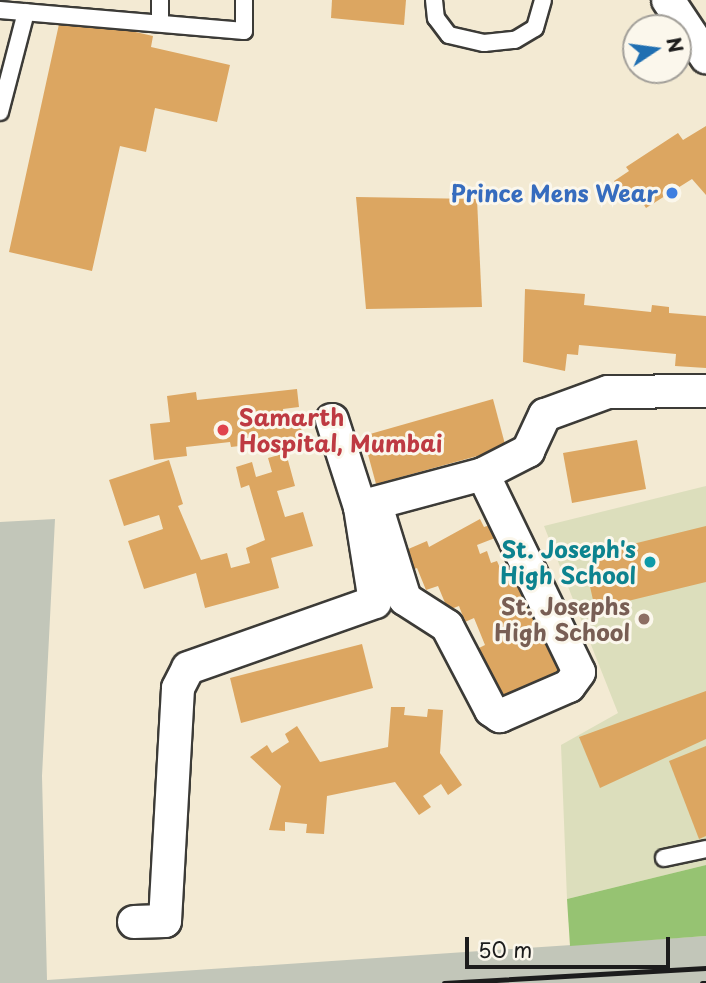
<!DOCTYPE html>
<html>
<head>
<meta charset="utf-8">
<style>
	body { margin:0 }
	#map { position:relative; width:706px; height:983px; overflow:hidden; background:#f3ead3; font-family:"Playpen Sans",sans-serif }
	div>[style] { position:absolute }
	.built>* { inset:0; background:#dcdebc }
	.industrial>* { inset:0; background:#c2c6b9 }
	.green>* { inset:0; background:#96c372 }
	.building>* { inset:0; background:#dca661 }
	.roads { filter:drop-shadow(2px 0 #3c3b37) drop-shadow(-2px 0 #3c3b37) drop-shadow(0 2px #3c3b37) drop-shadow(0 -2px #3c3b37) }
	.lane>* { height:16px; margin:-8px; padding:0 8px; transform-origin:8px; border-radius:8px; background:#fff }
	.street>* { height:32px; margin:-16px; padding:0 16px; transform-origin:16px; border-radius:16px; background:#fff }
	.rail>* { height:5px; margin:-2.5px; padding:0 2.5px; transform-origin:2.5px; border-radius:2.5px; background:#1c1c1c }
	.dots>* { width:19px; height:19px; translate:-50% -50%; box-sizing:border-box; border:4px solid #fbf7ec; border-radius:50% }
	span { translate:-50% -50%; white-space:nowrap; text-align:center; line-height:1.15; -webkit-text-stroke:6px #fbf7ec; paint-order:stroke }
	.shop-label { font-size:23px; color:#366cbe; font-weight:700 }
	.right { translate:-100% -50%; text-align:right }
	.health-label { font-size:23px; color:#be3a42; font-weight:700 }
	.left { translate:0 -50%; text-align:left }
	.culture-label { font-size:23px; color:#0d838f; font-weight:700 }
	.education-label { font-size:23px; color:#785e54; font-weight:700 }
	.north { position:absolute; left:622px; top:14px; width:70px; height:70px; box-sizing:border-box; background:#fbf7ec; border:2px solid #a29f99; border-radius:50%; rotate:77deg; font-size:19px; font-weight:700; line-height:28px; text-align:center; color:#1c1c1c }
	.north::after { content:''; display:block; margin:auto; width:24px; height:32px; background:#1f6fb2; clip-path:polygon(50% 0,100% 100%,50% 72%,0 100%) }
	.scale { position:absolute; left:465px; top:937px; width:205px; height:32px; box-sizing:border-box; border:4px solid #1c1c1c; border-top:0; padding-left:9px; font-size:21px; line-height:24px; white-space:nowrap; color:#1c1c1c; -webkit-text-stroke:5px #fbf7ec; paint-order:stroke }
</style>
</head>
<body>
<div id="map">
	<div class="built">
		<i style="clip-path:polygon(706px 486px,706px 865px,567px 899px,561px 745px,618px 713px,544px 526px)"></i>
	</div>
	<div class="industrial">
		<i style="clip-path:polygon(55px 519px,42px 776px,47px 980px,706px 936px,706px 983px,0 983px,0 522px)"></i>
	</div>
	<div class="green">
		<i style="clip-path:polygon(706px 865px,706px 936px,570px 946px,567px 899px)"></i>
	</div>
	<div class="building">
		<i style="clip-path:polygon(332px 0,406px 0,404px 25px,331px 18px)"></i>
		<i style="clip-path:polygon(61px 15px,153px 36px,151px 47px,230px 65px,217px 122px,155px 108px,146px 152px,120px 146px,92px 271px,9px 252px)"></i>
		<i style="clip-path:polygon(706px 126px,706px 195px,692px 179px,646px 208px,636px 192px,626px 199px,614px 181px,629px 171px,626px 167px,678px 133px,683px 140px)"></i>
		<i style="clip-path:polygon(356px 197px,477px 199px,482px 307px,366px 309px)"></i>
		<i style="clip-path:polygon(525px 289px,585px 294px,584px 305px,651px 312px,652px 305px,669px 307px,669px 313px,706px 316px,706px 368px,675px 366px,676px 354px,579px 345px,578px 355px,567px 354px,565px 371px,523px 362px)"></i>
		<i style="clip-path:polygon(297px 389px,299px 407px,283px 409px,285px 428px,301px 426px,303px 444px,262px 448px,261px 438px,247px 440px,248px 445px,231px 447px,230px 442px,186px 447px,187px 456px,154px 460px,150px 424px,170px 422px,167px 396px,196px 392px,197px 400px)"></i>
		<i style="clip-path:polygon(493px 399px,506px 448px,376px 484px,363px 436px)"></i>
		<i style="clip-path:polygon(637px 440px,646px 489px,572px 503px,563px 453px)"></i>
		<i style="clip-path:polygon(286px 453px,295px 486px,277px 491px,285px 517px,303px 512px,313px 546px,271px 558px,279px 588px,205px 608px,196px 573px,144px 589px,128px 541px,163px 529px,159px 515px,124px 526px,109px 480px,169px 460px,183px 504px,178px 506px,201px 560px,227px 553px,231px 568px,250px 563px,246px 548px,265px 540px,249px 485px,241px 488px,236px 467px,252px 462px,256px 477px,272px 472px,268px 458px)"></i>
		<i style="clip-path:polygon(480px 519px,484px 527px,490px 525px,495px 538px,477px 545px,480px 554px,487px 551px,491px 563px,497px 561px,506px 582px,524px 574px,526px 598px,537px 625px,544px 622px,567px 677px,501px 705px,477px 649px,485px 645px,474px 618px,465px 622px,459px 606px,448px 610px,438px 586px,426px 590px,417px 568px,407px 572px,399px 553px,427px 541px,429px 547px)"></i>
		<i style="clip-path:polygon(706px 526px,706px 582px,595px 609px,587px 573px,596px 570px,592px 554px)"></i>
		<i style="clip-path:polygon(362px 644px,373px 688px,241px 723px,230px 678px)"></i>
		<i style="clip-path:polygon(706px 691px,706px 739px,600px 788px,579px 737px)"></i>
		<i style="clip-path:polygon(391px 707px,405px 707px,404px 715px,427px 717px,428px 709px,443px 710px,440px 753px,462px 785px,448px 795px,441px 784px,423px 796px,431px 807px,419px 815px,395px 782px,327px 796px,324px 834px,306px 833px,307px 824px,285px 822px,285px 831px,269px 830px,281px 786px,250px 757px,267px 745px,272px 753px,289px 742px,285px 734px,297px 726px,320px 762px,388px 747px)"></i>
		<i style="clip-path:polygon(706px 746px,706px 836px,699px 839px,669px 761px)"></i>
	</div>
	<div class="roads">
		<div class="lane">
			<i style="left:160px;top:0;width:23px;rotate:90deg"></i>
			<i style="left:434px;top:0;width:18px;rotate:84deg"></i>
			<i style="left:436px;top:18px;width:21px;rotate:53deg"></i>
			<i style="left:449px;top:35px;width:36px;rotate:13deg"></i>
			<i style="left:484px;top:43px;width:31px;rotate:-6deg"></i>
			<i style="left:515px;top:40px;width:23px;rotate:-31deg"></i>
			<i style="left:535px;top:28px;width:29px;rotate:-74deg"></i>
			<i style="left:0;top:10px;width:245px;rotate:4.9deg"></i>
			<i style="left:244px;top:31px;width:31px;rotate:-90deg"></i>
			<i style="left:0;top:112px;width:103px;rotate:-75.4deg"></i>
			<i style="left:664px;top:858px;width:43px;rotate:-12.1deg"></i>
		</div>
		<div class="street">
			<i style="left:668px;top:0;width:69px;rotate:56.3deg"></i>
			<i style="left:332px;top:420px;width:91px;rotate:72.2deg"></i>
			<i style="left:360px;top:507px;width:127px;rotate:-15deg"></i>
			<i style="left:483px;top:474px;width:51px;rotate:-27.1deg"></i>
			<i style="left:528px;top:451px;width:40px;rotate:-65deg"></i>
			<i style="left:545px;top:415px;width:67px;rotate:-20.1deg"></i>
			<i style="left:608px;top:392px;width:98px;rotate:-0.6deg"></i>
			<i style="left:379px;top:515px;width:88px;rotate:72.8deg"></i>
			<i style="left:405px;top:599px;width:50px;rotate:32.7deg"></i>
			<i style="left:447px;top:626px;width:95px;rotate:62.4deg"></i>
			<i style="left:491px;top:710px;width:11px;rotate:34deg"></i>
			<i style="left:500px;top:716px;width:75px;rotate:-23.5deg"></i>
			<i style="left:569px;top:686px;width:17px;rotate:-54deg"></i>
			<i style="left:579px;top:672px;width:220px;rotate:-115.9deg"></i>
			<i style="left:134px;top:922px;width:31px;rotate:-2deg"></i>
			<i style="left:165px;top:921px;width:233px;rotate:-86.8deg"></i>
			<i style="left:178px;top:688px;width:22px;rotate:-63deg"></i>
			<i style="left:188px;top:668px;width:198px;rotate:-19.4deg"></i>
			<i style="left:375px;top:602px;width:96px;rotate:-99deg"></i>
		</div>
	</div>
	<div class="rail">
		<i style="left:444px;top:983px;width:262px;rotate:-3.3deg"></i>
		<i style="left:702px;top:983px;width:4px"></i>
	</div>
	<div class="dots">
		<i style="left:672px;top:193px;background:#3f7fe0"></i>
		<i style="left:223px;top:430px;background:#e0444e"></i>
		<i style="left:650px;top:562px;background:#0f9aa8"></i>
		<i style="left:644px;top:619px;background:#8d6e63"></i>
	</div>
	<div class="shop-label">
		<span class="right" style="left:658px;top:193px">Prince Mens Wear</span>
	</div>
	<div class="health-label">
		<span class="left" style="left:239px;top:430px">Samarth<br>Hospital, Mumbai</span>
	</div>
	<div class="culture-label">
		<span class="right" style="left:636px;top:562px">St. Joseph's<br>High School</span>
	</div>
	<div class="education-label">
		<span class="right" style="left:630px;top:619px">St. Josephs<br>High School</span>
	</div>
	<div class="north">N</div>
	<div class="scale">50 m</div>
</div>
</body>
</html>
